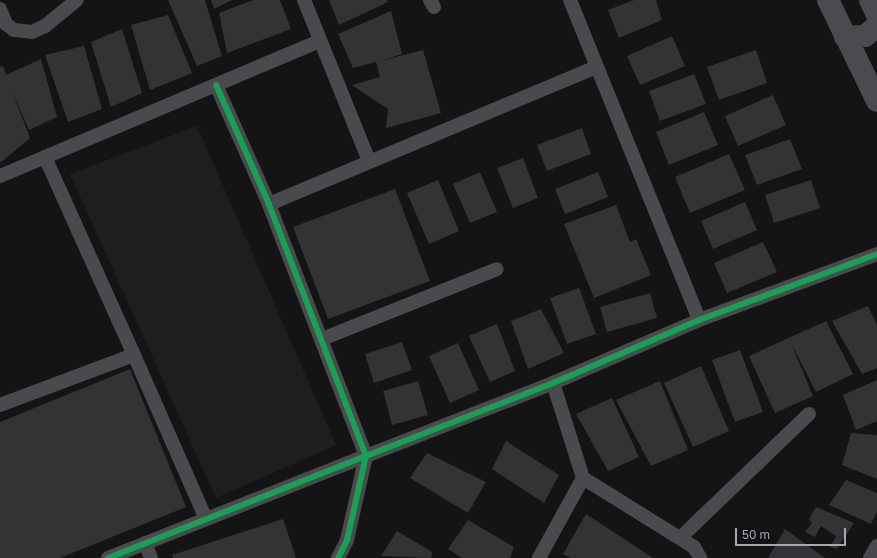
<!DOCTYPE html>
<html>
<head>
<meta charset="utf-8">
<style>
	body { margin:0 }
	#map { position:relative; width:877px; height:558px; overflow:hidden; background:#141415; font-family:"Golos Text",sans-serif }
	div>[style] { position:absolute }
	.built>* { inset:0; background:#1e1e20 }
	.building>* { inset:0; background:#333335 }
	.minor>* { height:14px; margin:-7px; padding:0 7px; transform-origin:7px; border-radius:7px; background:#494a4d }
	.primary>* { height:22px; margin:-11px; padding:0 11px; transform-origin:11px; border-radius:11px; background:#4b4b4f }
	.cycleway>* { height:6px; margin:-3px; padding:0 3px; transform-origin:3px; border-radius:3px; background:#1a9f57 }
	span { translate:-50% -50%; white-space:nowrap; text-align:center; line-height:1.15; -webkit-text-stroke:4px #0f0f10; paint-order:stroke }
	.scale { position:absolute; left:735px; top:528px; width:111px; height:18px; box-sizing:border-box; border:2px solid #a6a8b5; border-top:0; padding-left:5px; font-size:12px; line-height:14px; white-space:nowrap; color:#a6a8b5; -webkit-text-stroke:3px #0f0f10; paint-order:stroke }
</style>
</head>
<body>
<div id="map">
	<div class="built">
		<i style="clip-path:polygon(197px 126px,336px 445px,216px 498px,70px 174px)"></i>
	</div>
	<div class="building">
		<i style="clip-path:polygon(168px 0,205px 0,222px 56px,197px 66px)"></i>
		<i style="clip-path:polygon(211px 0,232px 0,214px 9px)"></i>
		<i style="clip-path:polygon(253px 0,280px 0,291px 29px,227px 53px,219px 13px)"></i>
		<i style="clip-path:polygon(329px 0,387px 0,388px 2px,339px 25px)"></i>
		<i style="clip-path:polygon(634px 0,656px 0,662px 20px,619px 38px,608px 10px)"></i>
		<i style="clip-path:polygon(391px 11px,402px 54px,380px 61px,423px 50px,441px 113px,386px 128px,388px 109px,352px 85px,380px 77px,376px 62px,353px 68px,338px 34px)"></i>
		<i style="clip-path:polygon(168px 15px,192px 73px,150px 90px,131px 25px)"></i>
		<i style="clip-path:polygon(122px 29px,142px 93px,111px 107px,91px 42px)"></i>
		<i style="clip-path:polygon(672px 36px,685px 66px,640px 85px,627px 56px)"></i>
		<i style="clip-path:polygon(84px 46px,102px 109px,68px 122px,45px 55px)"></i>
		<i style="clip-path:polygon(756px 50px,767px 83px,719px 100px,707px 67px)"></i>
		<i style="clip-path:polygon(41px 59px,57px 117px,29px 130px,12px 91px,30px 138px,0 163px,0 67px,3px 66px,6px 75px)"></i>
		<i style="clip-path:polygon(694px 74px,706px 104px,660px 121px,649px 91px)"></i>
		<i style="clip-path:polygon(773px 95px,786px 125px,738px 146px,725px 116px)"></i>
		<i style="clip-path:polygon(704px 112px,718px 145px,669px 165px,656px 132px)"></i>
		<i style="clip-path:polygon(582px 128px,591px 154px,547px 171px,537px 145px)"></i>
		<i style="clip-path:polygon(790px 139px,802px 169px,757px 185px,745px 155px)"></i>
		<i style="clip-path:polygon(729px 154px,745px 190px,690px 213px,675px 177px)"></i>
		<i style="clip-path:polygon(523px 158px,538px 198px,513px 208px,497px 168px)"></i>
		<i style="clip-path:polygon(480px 172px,497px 212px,470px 223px,453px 184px)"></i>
		<i style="clip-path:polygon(598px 172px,608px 197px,565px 214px,555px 189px)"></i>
		<i style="clip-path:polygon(438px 180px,459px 231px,429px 244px,407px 193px)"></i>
		<i style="clip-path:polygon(811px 180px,820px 208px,774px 223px,765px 195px)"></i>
		<i style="clip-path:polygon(395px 189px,430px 281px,328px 319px,293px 227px)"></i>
		<i style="clip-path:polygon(745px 202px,757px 230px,713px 249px,701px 221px)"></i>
		<i style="clip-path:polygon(616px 205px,630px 242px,636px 239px,651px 275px,594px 298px,564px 224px)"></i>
		<i style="clip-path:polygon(763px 242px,777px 272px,727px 293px,714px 263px)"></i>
		<i style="clip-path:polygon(579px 288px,596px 334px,567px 344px,550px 298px)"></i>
		<i style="clip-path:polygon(650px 293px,657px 318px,607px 332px,600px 307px)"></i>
		<i style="clip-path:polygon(868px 306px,877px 325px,877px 368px,862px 374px,832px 321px)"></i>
		<i style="clip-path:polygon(541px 309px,564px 353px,528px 369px,511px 321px)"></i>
		<i style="clip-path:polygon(826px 321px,853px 374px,816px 392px,791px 343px,813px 396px,775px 413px,749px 356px)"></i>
		<i style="clip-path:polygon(497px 324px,515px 371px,490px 382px,469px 336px)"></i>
		<i style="clip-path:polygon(402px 342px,412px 370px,374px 383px,365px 354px)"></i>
		<i style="clip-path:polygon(458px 343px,479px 390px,450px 403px,429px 356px)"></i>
		<i style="clip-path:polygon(740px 350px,763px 412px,735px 422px,712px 360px)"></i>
		<i style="clip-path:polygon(701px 366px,729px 431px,693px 447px,664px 383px)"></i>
		<i style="clip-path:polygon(130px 369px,186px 507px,60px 558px,0 558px,0 422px)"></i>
		<i style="clip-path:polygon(877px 380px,877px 421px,856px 430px,843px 395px)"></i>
		<i style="clip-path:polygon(418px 381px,428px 415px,392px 425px,383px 391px)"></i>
		<i style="clip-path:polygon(660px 381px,688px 450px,651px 466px,616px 400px)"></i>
		<i style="clip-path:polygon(612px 398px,639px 457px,608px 471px,576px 414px)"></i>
		<i style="clip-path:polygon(851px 433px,877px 435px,877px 479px,842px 465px)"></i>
		<i style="clip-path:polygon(506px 441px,559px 475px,544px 503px,492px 469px)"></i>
		<i style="clip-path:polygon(427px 453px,486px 482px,468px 513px,410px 478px)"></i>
		<i style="clip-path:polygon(846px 480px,877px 493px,877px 512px,871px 524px,829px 505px)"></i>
		<i style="clip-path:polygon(816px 507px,854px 523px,837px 549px,830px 547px,836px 536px,821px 526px,815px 537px,805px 532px,812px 523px,809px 519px)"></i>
		<i style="clip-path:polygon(586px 514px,653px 558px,571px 558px,563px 554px)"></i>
		<i style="clip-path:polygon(283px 519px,296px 558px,173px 558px,172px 555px)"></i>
		<i style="clip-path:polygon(468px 520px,514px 547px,510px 558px,462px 558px,448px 549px)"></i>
		<i style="clip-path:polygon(785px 529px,825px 558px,768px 558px)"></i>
		<i style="clip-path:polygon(397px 531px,432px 552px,431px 558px,381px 556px)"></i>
	</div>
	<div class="minor">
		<i style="left:304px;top:0;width:174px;rotate:68deg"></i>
		<i style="left:430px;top:0;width:8px;rotate:60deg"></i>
		<i style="left:570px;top:0;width:345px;rotate:68deg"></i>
		<i style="left:0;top:9px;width:16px;rotate:68deg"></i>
		<i style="left:6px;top:24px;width:10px;rotate:37deg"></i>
		<i style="left:14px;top:30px;width:18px;rotate:6deg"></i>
		<i style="left:32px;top:32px;width:14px;rotate:-25deg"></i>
		<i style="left:45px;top:26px;width:41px;rotate:-39.1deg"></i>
		<i style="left:45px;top:157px;width:217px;rotate:65.8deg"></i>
		<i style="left:0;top:176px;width:347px;rotate:-22.9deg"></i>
		<i style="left:269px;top:204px;width:355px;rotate:-22.7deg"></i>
		<i style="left:322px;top:339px;width:188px;rotate:-21.8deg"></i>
		<i style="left:0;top:405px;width:143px;rotate:-20.5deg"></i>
		<i style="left:134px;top:355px;width:179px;rotate:66.3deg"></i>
		<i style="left:583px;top:478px;width:131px;rotate:31.9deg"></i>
		<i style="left:694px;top:547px;width:13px;rotate:61deg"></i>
		<i style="left:680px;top:538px;width:179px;rotate:-43.9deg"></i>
		<i style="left:145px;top:543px;width:16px;rotate:68deg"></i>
		<i style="left:108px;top:558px;width:277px;rotate:-21.6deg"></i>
		<i style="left:366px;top:456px;width:270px;rotate:-111.1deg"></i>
		<i style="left:269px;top:204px;width:130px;rotate:-114deg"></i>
		<i style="left:338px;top:558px;width:20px;rotate:-63deg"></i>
		<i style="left:347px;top:540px;width:86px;rotate:-77.3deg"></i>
		<i style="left:366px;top:456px;width:201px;rotate:-21.3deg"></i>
		<i style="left:553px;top:383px;width:159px;rotate:-23.3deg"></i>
		<i style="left:699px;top:320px;width:190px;rotate:-20.3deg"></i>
		<i style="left:539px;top:558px;width:91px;rotate:-61.2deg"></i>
		<i style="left:583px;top:478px;width:100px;rotate:-107.5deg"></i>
		<i style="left:870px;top:558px;width:14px;rotate:-60deg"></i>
	</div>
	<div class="primary">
		<i style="left:828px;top:0;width:112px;rotate:64.1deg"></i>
		<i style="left:870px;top:0;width:17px;rotate:65deg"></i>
		<i style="left:845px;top:37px;width:20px;rotate:-3deg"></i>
		<i style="left:865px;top:36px;width:16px;rotate:-40deg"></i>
	</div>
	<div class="cycleway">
		<i style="left:108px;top:558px;width:277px;rotate:-21.6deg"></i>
		<i style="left:366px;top:456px;width:270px;rotate:-111.1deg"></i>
		<i style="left:269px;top:204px;width:130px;rotate:-114deg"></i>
		<i style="left:338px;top:558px;width:20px;rotate:-63deg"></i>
		<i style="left:347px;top:540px;width:86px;rotate:-77.3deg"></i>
		<i style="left:366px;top:456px;width:201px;rotate:-21.3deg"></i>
		<i style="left:553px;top:383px;width:159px;rotate:-23.3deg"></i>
		<i style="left:699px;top:320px;width:190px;rotate:-20.3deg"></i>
	</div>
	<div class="scale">50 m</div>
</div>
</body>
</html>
